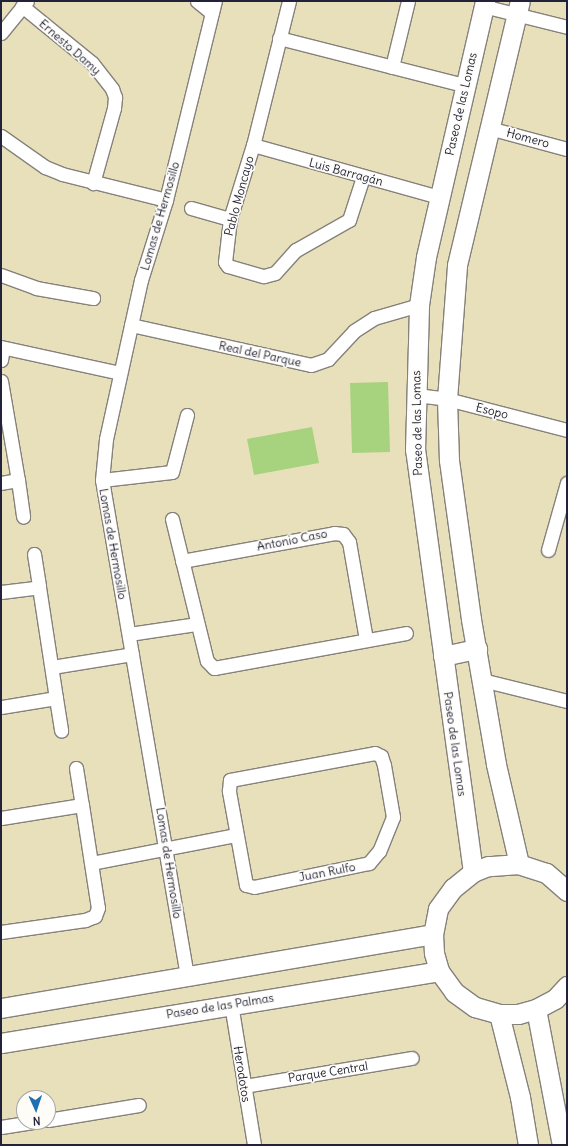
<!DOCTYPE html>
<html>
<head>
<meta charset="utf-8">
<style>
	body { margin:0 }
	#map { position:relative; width:568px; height:1146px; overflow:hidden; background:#e8e0bb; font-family:Delius,sans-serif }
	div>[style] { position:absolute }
	.green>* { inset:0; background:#a7d27e }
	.roads { filter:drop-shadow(1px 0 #85817b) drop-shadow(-1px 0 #85817b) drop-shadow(0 1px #85817b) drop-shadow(0 -1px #85817b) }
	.street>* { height:13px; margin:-6.5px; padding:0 6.5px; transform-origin:6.5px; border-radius:6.5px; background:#fff }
	.secondary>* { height:19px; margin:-9.5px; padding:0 9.5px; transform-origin:9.5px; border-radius:9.5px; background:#fff }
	span { translate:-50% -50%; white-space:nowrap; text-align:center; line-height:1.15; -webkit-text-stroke:3.5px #fdfcf7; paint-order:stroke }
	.street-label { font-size:12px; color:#22223b }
	.frame { position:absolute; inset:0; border:2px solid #22223b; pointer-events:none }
	.north { position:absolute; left:16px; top:1090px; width:40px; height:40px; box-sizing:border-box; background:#fdfcf7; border:1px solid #a5a5ac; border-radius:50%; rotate:177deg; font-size:11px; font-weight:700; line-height:16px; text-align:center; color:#22223b }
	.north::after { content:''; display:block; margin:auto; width:14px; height:18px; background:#1f6fb2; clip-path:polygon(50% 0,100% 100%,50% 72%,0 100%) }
</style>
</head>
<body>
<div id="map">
	<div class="green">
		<i style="clip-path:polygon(388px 382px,390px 452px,352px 453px,350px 383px)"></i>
		<i style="clip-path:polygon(312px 427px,319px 463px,254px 475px,247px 439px)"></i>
	</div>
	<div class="roads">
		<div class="street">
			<i style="left:197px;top:1px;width:19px;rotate:39deg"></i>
			<i style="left:289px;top:1px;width:148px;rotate:104deg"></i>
			<i style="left:253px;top:145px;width:77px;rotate:107.3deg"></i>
			<i style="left:230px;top:219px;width:43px;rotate:96.6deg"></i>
			<i style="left:225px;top:262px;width:5px;rotate:53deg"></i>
			<i style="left:228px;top:266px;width:37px;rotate:16deg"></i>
			<i style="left:264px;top:276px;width:11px;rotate:-15deg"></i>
			<i style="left:275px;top:273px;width:31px;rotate:-48deg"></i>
			<i style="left:296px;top:250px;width:61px;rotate:-29.5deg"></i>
			<i style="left:349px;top:220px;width:45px;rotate:-72deg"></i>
			<i style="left:22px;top:6px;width:90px;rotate:39.2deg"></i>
			<i style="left:92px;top:63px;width:33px;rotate:52deg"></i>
			<i style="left:112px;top:89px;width:9px;rotate:69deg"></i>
			<i style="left:115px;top:97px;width:11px;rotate:95deg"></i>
			<i style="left:114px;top:108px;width:78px;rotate:105.6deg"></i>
			<i style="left:483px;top:6px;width:87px;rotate:14deg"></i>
			<i style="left:1px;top:33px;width:41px;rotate:-50.9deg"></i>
			<i style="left:279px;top:38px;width:194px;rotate:14.3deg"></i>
			<i style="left:392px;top:67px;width:68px;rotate:-76.4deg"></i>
			<i style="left:489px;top:128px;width:81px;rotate:15.1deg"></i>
			<i style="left:1px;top:136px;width:54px;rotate:35.2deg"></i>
			<i style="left:45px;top:167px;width:18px;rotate:22deg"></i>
			<i style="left:62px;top:174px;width:107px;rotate:14deg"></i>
			<i style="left:253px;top:145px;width:193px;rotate:15.6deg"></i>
			<i style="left:191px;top:208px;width:41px;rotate:15.8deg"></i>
			<i style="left:1px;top:275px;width:37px;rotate:20deg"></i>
			<i style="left:36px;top:288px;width:58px;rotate:10deg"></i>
			<i style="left:131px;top:325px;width:184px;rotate:12.5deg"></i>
			<i style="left:311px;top:365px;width:18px;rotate:-19deg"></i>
			<i style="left:328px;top:359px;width:38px;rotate:-47deg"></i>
			<i style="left:354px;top:331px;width:24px;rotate:-33deg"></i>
			<i style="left:374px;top:318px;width:47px;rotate:-16.1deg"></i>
			<i style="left:1px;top:347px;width:122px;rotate:12.3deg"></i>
			<i style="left:1px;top:360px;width:12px;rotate:-81deg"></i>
			<i style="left:1px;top:381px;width:100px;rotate:80.3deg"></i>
			<i style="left:18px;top:480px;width:17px;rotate:170deg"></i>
			<i style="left:416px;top:395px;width:31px;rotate:7deg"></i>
			<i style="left:447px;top:399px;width:124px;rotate:14.5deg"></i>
			<i style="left:18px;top:480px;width:37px;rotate:82deg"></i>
			<i style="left:102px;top:480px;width:70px;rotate:-6.5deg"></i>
			<i style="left:172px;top:472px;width:59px;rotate:-75.3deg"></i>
			<i style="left:172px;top:519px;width:146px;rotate:76.2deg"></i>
			<i style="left:207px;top:661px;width:10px;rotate:45deg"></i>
			<i style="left:214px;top:668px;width:195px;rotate:-10.3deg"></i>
			<i style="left:548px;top:550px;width:70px;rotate:-74.2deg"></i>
			<i style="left:34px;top:554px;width:33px;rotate:81deg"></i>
			<i style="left:182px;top:561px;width:155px;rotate:-10.4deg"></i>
			<i style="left:334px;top:533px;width:9px;rotate:6deg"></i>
			<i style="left:343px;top:534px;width:10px;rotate:53deg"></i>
			<i style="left:349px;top:542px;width:98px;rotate:80.1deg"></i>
			<i style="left:1px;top:592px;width:38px;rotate:-7deg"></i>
			<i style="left:39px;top:587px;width:112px;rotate:81.3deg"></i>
			<i style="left:56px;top:698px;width:56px;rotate:170.7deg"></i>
			<i style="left:129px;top:634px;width:69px;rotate:-8.4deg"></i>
			<i style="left:52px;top:667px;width:81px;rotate:-9.2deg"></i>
			<i style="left:482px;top:680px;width:88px;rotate:13.9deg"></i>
			<i style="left:56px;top:698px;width:33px;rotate:81deg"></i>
			<i style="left:375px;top:753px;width:7px;rotate:27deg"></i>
			<i style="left:381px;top:756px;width:9px;rotate:72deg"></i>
			<i style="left:384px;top:765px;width:53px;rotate:80.2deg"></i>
			<i style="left:393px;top:817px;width:37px;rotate:112deg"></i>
			<i style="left:379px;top:851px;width:16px;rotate:130deg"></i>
			<i style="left:369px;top:863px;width:117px;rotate:168.2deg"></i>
			<i style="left:254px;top:887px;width:8px;rotate:-166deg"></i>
			<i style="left:246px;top:885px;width:96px;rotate:-100.3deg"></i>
			<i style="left:229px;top:791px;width:11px;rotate:-85deg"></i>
			<i style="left:230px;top:780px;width:147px;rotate:-10.5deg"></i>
			<i style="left:76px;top:768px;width:37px;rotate:81deg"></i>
			<i style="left:1px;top:818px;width:82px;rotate:-9.1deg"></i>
			<i style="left:82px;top:805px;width:104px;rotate:81.2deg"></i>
			<i style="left:98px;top:908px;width:9px;rotate:111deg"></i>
			<i style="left:95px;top:916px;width:11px;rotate:158deg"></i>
			<i style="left:85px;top:920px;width:85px;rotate:171.9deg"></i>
			<i style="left:92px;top:863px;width:147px;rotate:-11deg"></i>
			<i style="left:187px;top:976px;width:503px;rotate:-99.72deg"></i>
			<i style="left:102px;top:480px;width:41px;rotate:-84.4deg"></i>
			<i style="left:106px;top:439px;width:163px;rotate:-77.6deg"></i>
			<i style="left:141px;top:280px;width:84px;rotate:-72.6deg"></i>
			<i style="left:166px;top:200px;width:205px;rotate:-76.2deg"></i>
			<i style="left:231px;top:1004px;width:143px;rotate:80.7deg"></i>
			<i style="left:244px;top:1086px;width:170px;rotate:-9.5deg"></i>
			<i style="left:48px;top:1120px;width:92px;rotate:-9.4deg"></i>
			<i style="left:1px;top:1127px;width:32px;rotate:-9deg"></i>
		</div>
		<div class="secondary">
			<i style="left:443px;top:656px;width:35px;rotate:-12deg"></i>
			<i style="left:519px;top:864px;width:103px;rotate:-103deg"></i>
			<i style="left:496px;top:764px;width:147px;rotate:-99.8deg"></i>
			<i style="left:471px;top:619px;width:161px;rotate:-97.9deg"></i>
			<i style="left:449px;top:460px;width:61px;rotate:-91.9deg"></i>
			<i style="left:447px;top:399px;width:134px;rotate:-85.7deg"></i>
			<i style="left:457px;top:265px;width:271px;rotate:-76.6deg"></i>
			<i style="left:473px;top:872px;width:426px;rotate:-97.8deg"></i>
			<i style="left:415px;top:450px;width:145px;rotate:-88.4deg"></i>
			<i style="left:419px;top:305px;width:49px;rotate:-81.7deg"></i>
			<i style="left:426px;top:257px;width:263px;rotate:-77deg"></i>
			<i style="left:567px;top:891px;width:28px;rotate:-139deg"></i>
			<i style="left:546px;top:873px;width:28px;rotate:-162deg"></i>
			<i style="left:519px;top:864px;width:31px;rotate:176deg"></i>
			<i style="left:488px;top:866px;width:16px;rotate:158deg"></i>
			<i style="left:473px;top:872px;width:26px;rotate:141deg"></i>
			<i style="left:453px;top:888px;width:26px;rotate:126deg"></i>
			<i style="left:438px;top:909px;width:25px;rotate:101deg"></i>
			<i style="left:433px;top:934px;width:19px;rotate:87deg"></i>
			<i style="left:434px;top:953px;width:19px;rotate:74deg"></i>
			<i style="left:439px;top:971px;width:26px;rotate:54deg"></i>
			<i style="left:454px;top:992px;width:26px;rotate:36deg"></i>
			<i style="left:475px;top:1007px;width:25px;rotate:16deg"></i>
			<i style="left:499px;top:1014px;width:19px"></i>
			<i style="left:518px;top:1014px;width:19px;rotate:-16deg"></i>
			<i style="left:536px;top:1009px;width:21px;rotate:-28deg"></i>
			<i style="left:555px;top:999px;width:18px;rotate:-47deg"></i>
			<i style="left:1px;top:1008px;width:438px;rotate:-9.7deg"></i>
			<i style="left:536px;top:1009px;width:138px;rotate:79.2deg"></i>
			<i style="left:499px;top:1014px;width:86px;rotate:75.8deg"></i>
			<i style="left:520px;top:1097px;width:49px;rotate:80.5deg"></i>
			<i style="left:1px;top:1043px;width:444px;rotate:-9.3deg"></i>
		</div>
	</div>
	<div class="street-label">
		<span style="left:70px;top:47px;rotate:41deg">Ernesto Damy</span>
		<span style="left:461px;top:104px;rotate:-77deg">Paseo de las Lomas</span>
		<span style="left:528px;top:138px;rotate:15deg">Homero</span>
		<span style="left:346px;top:172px;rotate:15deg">Luis Barragán</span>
		<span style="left:239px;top:196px;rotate:-75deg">Pablo Moncayo</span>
		<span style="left:160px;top:216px;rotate:-74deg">Lomas de Hermosillo</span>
		<span style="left:260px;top:354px;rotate:12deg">Real del Parque</span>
		<span style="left:492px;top:411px;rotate:14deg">Esopo</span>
		<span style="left:417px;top:423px;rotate:-91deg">Paseo de las Lomas</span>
		<span style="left:292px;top:540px;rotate:-11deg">Antonio Caso</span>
		<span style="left:113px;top:544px;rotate:80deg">Lomas de Hermosillo</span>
		<span style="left:455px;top:744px;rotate:82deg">Paseo de las Lomas</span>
		<span style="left:169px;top:863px;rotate:81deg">Lomas de Hermosillo</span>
		<span style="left:327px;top:872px;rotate:-11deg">Juan Rulfo</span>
		<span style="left:220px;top:1006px;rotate:-9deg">Paseo de las Palmas</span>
		<span style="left:328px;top:1072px;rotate:-9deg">Parque Central</span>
		<span style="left:242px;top:1074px;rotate:81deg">Herodotos</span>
	</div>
	<div class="frame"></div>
	<div class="north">N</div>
</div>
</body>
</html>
